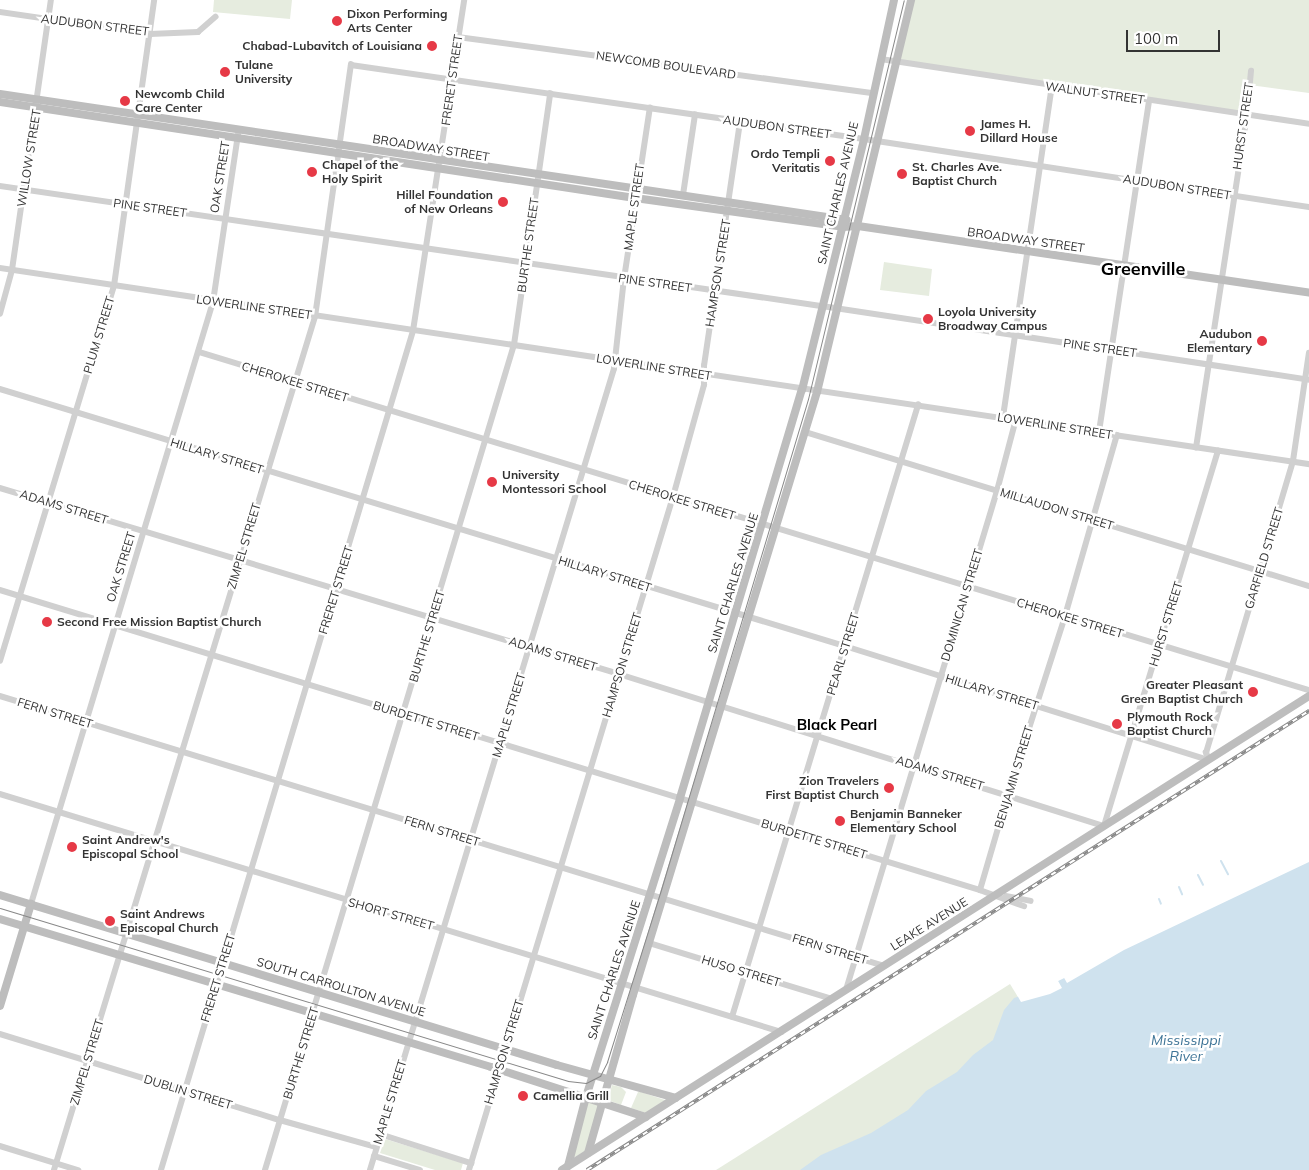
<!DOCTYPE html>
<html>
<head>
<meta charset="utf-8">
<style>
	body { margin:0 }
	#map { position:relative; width:1309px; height:1170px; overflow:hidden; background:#fff; font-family:Mulish,sans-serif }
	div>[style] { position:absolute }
	.green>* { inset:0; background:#e6ecdf }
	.water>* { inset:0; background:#cfe2ee }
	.pier>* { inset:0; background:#fff }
	.stream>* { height:2px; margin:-1px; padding:0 1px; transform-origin:1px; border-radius:1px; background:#cfe2ee }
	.street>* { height:5.5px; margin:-2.75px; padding:0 2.75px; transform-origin:2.75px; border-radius:2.75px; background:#d0d0d0 }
	.secondary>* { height:8px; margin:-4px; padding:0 4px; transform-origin:4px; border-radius:4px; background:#bdbdbd }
	.tram>* { height:1px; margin:-0.5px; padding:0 0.5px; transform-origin:0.5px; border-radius:0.5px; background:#888 }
	.rail>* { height:4px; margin-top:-2px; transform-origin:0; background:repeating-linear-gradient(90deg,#fff 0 5.5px,#888 0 11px); box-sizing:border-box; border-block:1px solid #888 }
	.dots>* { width:14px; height:14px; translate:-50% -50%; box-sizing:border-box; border:2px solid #fff; border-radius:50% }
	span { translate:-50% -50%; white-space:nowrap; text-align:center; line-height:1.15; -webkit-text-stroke:5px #fff; paint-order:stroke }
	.poi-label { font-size:12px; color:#333; font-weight:700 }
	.left { translate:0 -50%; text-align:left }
	.right { translate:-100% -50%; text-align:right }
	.street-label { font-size:12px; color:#333 }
	.water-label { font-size:14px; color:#3f7597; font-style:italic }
	.quarter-label { font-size:15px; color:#000; font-weight:700 }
	.district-label { font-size:18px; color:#000; font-weight:700 }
	.scale { position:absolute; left:1126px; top:30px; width:94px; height:22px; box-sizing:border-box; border:2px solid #333; border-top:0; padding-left:6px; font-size:15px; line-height:18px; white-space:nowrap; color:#333; -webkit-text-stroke:4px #fff; paint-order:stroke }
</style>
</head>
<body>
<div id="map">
	<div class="green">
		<i style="clip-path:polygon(214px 0,292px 0,290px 19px,213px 12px)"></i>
		<i style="clip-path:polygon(914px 0,1309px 0,1309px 93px,1250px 85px,1246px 113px,899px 61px)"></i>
		<i style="clip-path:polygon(884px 262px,932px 269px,929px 296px,880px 290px)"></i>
		<i style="clip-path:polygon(1010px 984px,1021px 1002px,1004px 1042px,903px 1117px,802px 1170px,716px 1170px)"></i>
		<i style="clip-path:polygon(612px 1085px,621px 1087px,626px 1092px,621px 1105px,608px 1100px)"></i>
		<i style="clip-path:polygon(638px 1092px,641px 1092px,665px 1100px,646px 1113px,631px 1108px)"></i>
		<i style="clip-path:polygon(587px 1101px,600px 1104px,587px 1150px,573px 1158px)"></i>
		<i style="clip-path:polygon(385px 1139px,463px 1163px,461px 1170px,435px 1170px,380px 1153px)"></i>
	</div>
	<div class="water">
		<i style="clip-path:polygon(1309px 857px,1309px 1170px,800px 1170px,821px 1155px,871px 1133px,908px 1110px,926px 1091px,957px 1072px,973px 1055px,993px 1040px,1004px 1010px,1014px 998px,1042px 989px)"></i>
	</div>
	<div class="pier">
		<i style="clip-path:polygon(1309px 855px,1309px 862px,1124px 950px,1067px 983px,1063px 976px,1116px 943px)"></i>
		<i style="clip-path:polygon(1057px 979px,1062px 988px,1050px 994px,1021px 1002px,1017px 995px,1025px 994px)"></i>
	</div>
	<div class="stream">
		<i style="left:1221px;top:861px;width:15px;rotate:62deg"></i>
		<i style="left:1198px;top:875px;width:11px;rotate:63deg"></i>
		<i style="left:1179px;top:887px;width:8px;rotate:67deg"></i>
		<i style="left:1159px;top:899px;width:5px;rotate:68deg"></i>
	</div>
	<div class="street">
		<i style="left:0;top:12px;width:152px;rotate:8.3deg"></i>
		<i style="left:150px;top:34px;width:48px;rotate:-2.4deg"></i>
		<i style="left:198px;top:32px;width:23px;rotate:-41deg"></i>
		<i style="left:458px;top:37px;width:419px;rotate:7.7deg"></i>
		<i style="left:881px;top:59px;width:433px;rotate:8.6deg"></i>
		<i style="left:0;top:186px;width:831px;rotate:8.31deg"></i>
		<i style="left:822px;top:306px;width:493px;rotate:8.6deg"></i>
		<i style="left:683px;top:195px;width:81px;rotate:-81.5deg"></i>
		<i style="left:0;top:268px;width:1324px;rotate:8.52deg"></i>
		<i style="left:0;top:314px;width:46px;rotate:-74.7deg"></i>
		<i style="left:12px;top:270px;width:273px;rotate:-81.8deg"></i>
		<i style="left:199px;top:352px;width:1160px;rotate:16.94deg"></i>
		<i style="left:0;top:389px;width:883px;rotate:16.92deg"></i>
		<i style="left:845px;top:646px;width:381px;rotate:17.4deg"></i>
		<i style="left:1003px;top:417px;width:334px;rotate:-81.6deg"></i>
		<i style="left:805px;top:432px;width:527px;rotate:16.99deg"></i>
		<i style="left:1099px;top:432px;width:335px;rotate:-81.4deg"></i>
		<i style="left:1196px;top:448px;width:337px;rotate:-81.3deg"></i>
		<i style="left:1247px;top:115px;width:44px;rotate:-84.8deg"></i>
		<i style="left:0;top:488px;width:646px;rotate:16.72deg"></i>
		<i style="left:619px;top:674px;width:508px;rotate:17.4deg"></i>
		<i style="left:1104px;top:826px;width:392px;rotate:-73.1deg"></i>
		<i style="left:0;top:590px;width:1025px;rotate:17.02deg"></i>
		<i style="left:980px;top:890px;width:47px;rotate:20deg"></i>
		<i style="left:0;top:661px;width:392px;rotate:-73.1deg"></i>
		<i style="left:114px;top:286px;width:289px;rotate:-82deg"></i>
		<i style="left:0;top:696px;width:924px;rotate:16.98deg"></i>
		<i style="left:1209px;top:760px;width:8px;rotate:-113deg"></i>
		<i style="left:1206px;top:753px;width:305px;rotate:-73.4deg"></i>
		<i style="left:1293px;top:461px;width:109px;rotate:-81.6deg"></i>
		<i style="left:0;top:794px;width:817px;rotate:16.93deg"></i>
		<i style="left:980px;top:890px;width:100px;rotate:-73.7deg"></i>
		<i style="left:1008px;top:794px;width:187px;rotate:-72.2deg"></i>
		<i style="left:1065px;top:616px;width:188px;rotate:-74deg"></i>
		<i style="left:1006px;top:896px;width:25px;rotate:11deg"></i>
		<i style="left:31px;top:904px;width:629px;rotate:-73.18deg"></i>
		<i style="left:213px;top:302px;width:169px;rotate:-81.5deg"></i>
		<i style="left:649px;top:943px;width:191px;rotate:17deg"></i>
		<i style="left:846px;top:990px;width:521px;rotate:-73.16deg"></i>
		<i style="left:997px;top:491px;width:74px;rotate:-75.2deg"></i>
		<i style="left:732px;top:1017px;width:640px;rotate:-73.09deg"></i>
		<i style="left:0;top:1034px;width:293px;rotate:17.1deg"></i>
		<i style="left:280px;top:1120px;width:100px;rotate:15.7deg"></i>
		<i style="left:380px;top:1134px;width:96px;rotate:17.7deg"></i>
		<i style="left:0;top:1146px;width:82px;rotate:17.1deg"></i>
		<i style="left:374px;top:1156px;width:48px;rotate:16.9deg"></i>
		<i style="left:54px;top:1170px;width:892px;rotate:-72.99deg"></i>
		<i style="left:315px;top:317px;width:255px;rotate:-81.9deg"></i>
		<i style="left:351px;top:65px;width:518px;rotate:8.21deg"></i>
		<i style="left:864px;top:139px;width:450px;rotate:8.7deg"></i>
		<i style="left:161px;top:1170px;width:876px;rotate:-73.28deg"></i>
		<i style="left:413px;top:331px;width:335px;rotate:-81.2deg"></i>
		<i style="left:265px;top:1170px;width:862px;rotate:-73.21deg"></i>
		<i style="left:514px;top:345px;width:254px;rotate:-81.8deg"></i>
		<i style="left:370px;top:1170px;width:837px;rotate:-73.06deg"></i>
		<i style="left:614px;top:369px;width:91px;rotate:-83.7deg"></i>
		<i style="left:624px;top:279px;width:173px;rotate:-81.4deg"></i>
		<i style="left:469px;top:1170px;width:703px;rotate:-73.14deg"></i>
		<i style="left:673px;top:497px;width:116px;rotate:-74.5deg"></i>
		<i style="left:704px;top:385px;width:19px;rotate:-90deg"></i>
		<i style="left:704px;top:366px;width:247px;rotate:-81.6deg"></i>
	</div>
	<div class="secondary">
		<i style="left:0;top:94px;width:856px;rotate:8.46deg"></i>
		<i style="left:0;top:102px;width:642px;rotate:8.6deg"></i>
		<i style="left:635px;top:198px;width:210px;rotate:7.9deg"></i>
		<i style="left:843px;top:227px;width:15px;rotate:-4deg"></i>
		<i style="left:858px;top:226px;width:456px;rotate:8.4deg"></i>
		<i style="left:0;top:895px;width:582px;rotate:16.97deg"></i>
		<i style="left:557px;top:1065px;width:123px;rotate:15.5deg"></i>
		<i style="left:0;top:919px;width:513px;rotate:16.77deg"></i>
		<i style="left:491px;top:1067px;width:163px;rotate:17.9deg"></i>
		<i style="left:0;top:1006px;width:107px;rotate:-73.1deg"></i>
		<i style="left:588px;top:1153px;width:164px;rotate:-74.1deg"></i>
		<i style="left:633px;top:995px;width:630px;rotate:-73.03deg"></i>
		<i style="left:817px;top:392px;width:403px;rotate:-76.5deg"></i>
		<i style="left:568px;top:1166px;width:71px;rotate:-75.4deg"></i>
		<i style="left:586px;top:1097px;width:313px;rotate:-72.5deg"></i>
		<i style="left:680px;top:798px;width:426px;rotate:-73.4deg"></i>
		<i style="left:802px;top:390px;width:259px;rotate:-76.1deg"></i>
		<i style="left:864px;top:139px;width:142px;rotate:-77.8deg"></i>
		<i style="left:562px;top:1170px;width:885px;rotate:-32.4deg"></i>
	</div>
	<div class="tram">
		<i style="left:0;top:908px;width:594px;rotate:16.94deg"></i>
		<i style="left:568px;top:1081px;width:18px;rotate:6deg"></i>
		<i style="left:586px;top:1083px;width:16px;rotate:-27deg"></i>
		<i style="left:600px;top:1076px;width:16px;rotate:-63deg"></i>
		<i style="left:607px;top:1062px;width:177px;rotate:-72.6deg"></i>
		<i style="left:660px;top:893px;width:516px;rotate:-73.32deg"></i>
		<i style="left:808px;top:399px;width:410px;rotate:-76.5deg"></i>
	</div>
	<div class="rail">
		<i style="left:587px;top:1170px;width:856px;rotate:-32.45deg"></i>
	</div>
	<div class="dots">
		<i style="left:337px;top:21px;background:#e63946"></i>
		<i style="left:432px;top:46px;background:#e63946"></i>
		<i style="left:225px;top:72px;background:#e63946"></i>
		<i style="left:125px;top:101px;background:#e63946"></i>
		<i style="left:970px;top:131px;background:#e63946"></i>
		<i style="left:830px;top:161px;background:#e63946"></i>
		<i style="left:312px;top:172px;background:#e63946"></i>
		<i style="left:902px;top:174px;background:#e63946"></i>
		<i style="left:503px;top:202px;background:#e63946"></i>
		<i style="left:928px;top:319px;background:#e63946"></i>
		<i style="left:1262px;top:341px;background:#e63946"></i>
		<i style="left:492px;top:482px;background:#e63946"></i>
		<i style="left:47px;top:622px;background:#e63946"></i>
		<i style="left:1253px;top:692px;background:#e63946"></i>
		<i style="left:1117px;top:724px;background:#e63946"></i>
		<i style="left:889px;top:788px;background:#e63946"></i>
		<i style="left:840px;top:821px;background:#e63946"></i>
		<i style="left:72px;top:847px;background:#e63946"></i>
		<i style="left:110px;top:921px;background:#e63946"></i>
		<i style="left:523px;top:1096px;background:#e63946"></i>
	</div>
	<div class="poi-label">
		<span class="left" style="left:347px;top:21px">Dixon Performing<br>Arts Center</span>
		<span class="right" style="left:422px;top:46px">Chabad-Lubavitch of Louisiana</span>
		<span class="left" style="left:235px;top:72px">Tulane<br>University</span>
		<span class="left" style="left:135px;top:101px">Newcomb Child<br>Care Center</span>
		<span class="left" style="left:980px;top:131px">James H.<br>Dillard House</span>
		<span class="right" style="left:820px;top:161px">Ordo Templi<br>Veritatis</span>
		<span class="left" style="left:322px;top:172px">Chapel of the<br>Holy Spirit</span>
		<span class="left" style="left:912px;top:174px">St. Charles Ave.<br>Baptist Church</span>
		<span class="right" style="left:493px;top:202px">Hillel Foundation<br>of New Orleans</span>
		<span class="left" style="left:938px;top:319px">Loyola University<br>Broadway Campus</span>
		<span class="right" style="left:1252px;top:341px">Audubon<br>Elementary</span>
		<span class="left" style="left:502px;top:482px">University<br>Montessori School</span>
		<span class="left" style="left:57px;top:622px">Second Free Mission Baptist Church</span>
		<span class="right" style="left:1243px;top:692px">Greater Pleasant<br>Green Baptist Church</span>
		<span class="left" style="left:1127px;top:724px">Plymouth Rock<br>Baptist Church</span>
		<span class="right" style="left:879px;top:788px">Zion Travelers<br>First Baptist Church</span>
		<span class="left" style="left:850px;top:821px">Benjamin Banneker<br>Elementary School</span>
		<span class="left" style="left:82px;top:847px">Saint Andrew's<br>Episcopal School</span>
		<span class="left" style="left:120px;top:921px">Saint Andrews<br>Episcopal Church</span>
		<span class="left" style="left:533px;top:1096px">Camellia Grill</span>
	</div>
	<div class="street-label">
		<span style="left:95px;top:25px;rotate:7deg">AUDUBON STREET</span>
		<span style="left:666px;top:65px;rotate:8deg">NEWCOMB BOULEVARD</span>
		<span style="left:452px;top:80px;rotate:-82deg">FRERET STREET</span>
		<span style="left:1095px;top:93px;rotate:8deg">WALNUT STREET</span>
		<span style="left:1243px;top:126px;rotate:-82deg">HURST STREET</span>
		<span style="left:777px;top:127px;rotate:8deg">AUDUBON STREET</span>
		<span style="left:431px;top:148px;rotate:9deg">BROADWAY STREET</span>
		<span style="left:29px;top:158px;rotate:-81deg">WILLOW STREET</span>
		<span style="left:220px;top:177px;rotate:-81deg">OAK STREET</span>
		<span style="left:1177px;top:187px;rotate:9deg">AUDUBON STREET</span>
		<span style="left:838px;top:193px;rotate:-77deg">SAINT CHARLES AVENUE</span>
		<span style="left:634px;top:207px;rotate:-82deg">MAPLE STREET</span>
		<span style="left:150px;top:208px;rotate:8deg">PINE STREET</span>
		<span style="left:1026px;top:240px;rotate:8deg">BROADWAY STREET</span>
		<span style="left:528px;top:245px;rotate:-82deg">BURTHE STREET</span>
		<span style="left:718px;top:273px;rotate:-81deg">HAMPSON STREET</span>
		<span style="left:655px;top:283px;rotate:8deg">PINE STREET</span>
		<span style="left:254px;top:307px;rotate:8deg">LOWERLINE STREET</span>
		<span style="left:99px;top:335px;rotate:-73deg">PLUM STREET</span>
		<span style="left:1100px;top:348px;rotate:8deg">PINE STREET</span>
		<span style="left:654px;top:367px;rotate:9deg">LOWERLINE STREET</span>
		<span style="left:295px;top:382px;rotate:17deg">CHEROKEE STREET</span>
		<span style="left:1055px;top:426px;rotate:9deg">LOWERLINE STREET</span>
		<span style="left:217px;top:456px;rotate:17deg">HILLARY STREET</span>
		<span style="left:682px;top:500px;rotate:17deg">CHEROKEE STREET</span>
		<span style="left:64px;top:507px;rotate:17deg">ADAMS STREET</span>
		<span style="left:1057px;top:509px;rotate:17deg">MILLAUDON STREET</span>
		<span style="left:244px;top:546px;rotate:-73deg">ZIMPEL STREET</span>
		<span style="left:1264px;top:558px;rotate:-73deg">GARFIELD STREET</span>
		<span style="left:121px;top:567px;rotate:-73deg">OAK STREET</span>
		<span style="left:605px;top:574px;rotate:17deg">HILLARY STREET</span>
		<span style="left:733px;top:583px;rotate:-73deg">SAINT CHARLES AVENUE</span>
		<span style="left:336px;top:590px;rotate:-73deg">FRERET STREET</span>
		<span style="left:962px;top:605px;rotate:-73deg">DOMINICAN STREET</span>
		<span style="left:1070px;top:618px;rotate:17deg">CHEROKEE STREET</span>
		<span style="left:1166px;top:624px;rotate:-73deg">HURST STREET</span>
		<span style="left:427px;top:636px;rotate:-73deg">BURTHE STREET</span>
		<span style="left:553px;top:654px;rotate:17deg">ADAMS STREET</span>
		<span style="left:843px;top:654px;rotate:-73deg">PEARL STREET</span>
		<span style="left:622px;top:665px;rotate:-73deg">HAMPSON STREET</span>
		<span style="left:992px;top:692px;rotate:17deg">HILLARY STREET</span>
		<span style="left:55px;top:713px;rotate:17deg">FERN STREET</span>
		<span style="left:509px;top:715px;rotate:-73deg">MAPLE STREET</span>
		<span style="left:426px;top:721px;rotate:17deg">BURDETTE STREET</span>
		<span style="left:940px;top:773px;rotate:17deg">ADAMS STREET</span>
		<span style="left:1014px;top:777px;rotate:-73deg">BENJAMIN STREET</span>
		<span style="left:442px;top:831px;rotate:17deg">FERN STREET</span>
		<span style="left:814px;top:839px;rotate:17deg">BURDETTE STREET</span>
		<span style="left:391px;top:914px;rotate:16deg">SHORT STREET</span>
		<span style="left:929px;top:924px;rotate:-32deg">LEAKE AVENUE</span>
		<span style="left:830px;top:949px;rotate:17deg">FERN STREET</span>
		<span style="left:614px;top:970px;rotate:-72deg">SAINT CHARLES AVENUE</span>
		<span style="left:741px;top:971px;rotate:17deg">HUSO STREET</span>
		<span style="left:218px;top:978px;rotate:-73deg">FRERET STREET</span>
		<span style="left:341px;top:987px;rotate:17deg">SOUTH CARROLLTON AVENUE</span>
		<span style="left:504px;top:1052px;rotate:-73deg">HAMPSON STREET</span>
		<span style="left:301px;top:1053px;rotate:-73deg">BURTHE STREET</span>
		<span style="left:87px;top:1062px;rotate:-73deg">ZIMPEL STREET</span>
		<span style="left:188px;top:1092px;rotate:17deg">DUBLIN STREET</span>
		<span style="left:390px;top:1102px;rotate:-73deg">MAPLE STREET</span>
	</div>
	<div class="water-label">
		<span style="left:1186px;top:1048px">Mississippi<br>River</span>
	</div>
	<div class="quarter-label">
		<span style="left:837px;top:725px">Black Pearl</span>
	</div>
	<div class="district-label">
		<span style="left:1143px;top:269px">Greenville</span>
	</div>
	<div class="scale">100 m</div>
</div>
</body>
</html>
